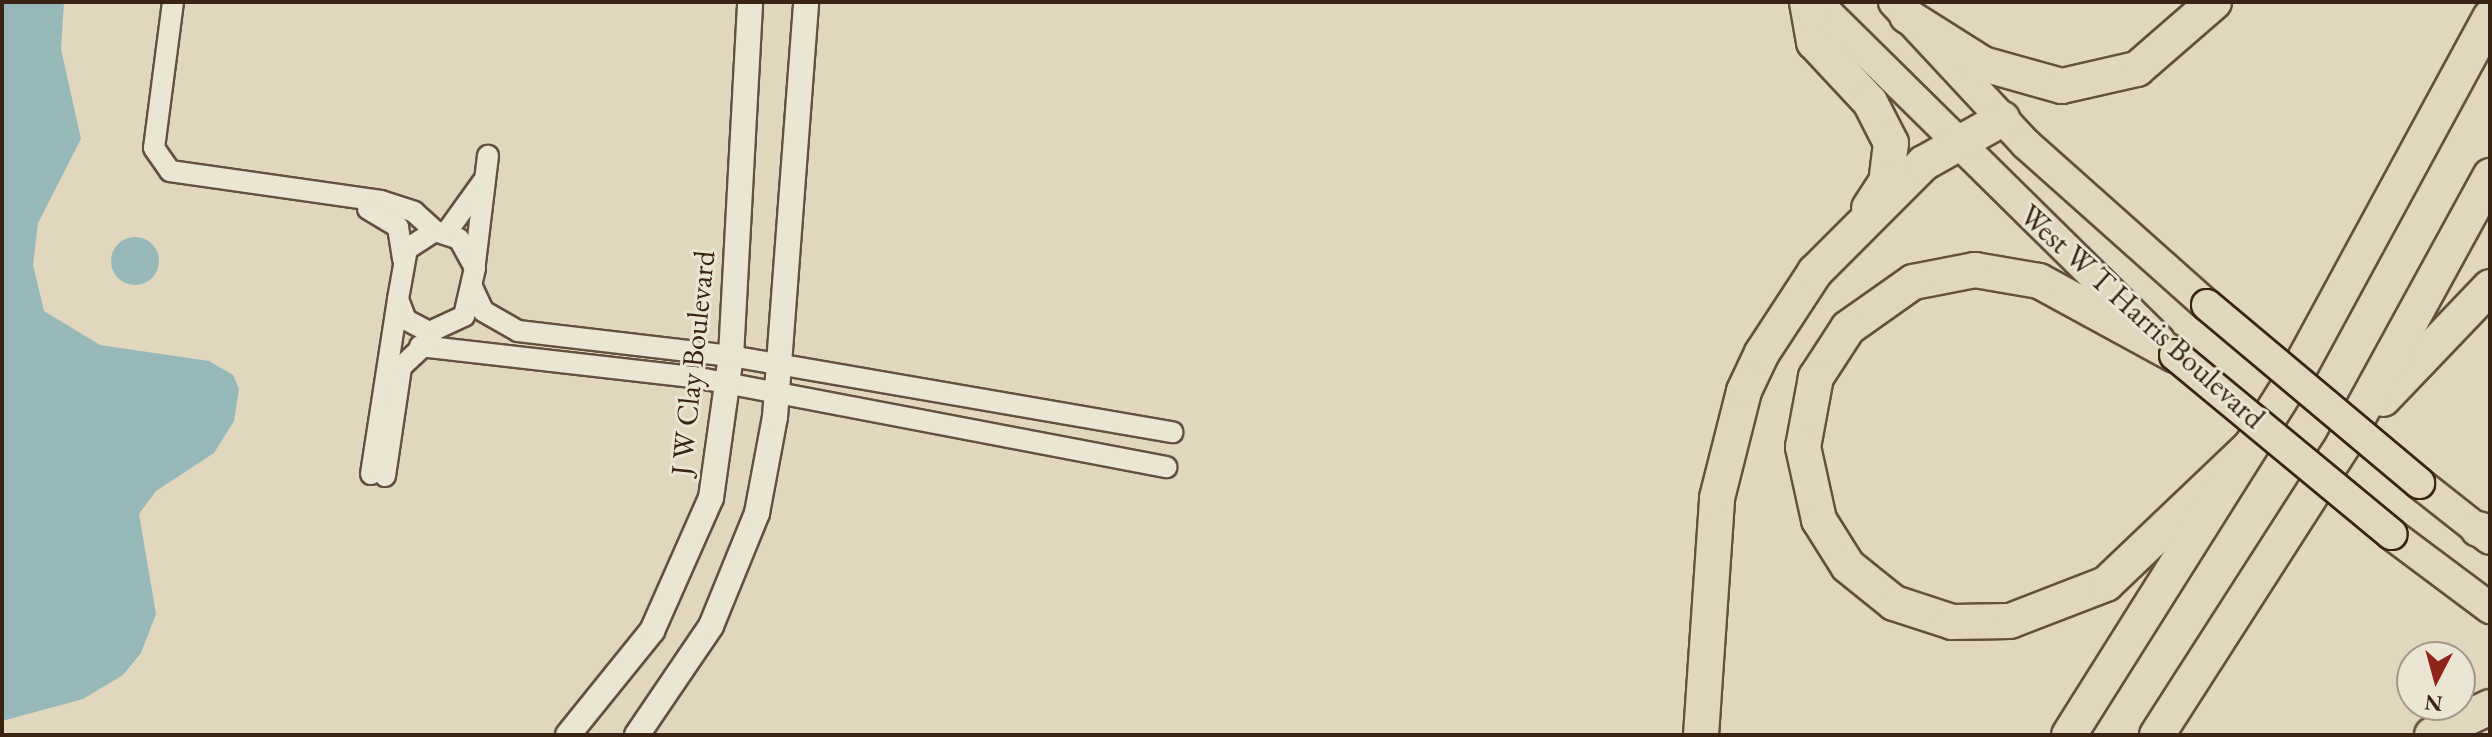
<!DOCTYPE html>
<html>
<head>
<meta charset="utf-8">
<style>
	body { margin:0 }
	#map { position:relative; width:2492px; height:737px; overflow:hidden; background:#e0d7bd; font-family:"EB Garamond",serif }
	div>[style] { position:absolute }
	.water>* { inset:0; background:#96b8b9 }
	.round { border-radius:50% }
	.roads { filter:drop-shadow(2px 0 #64503e) drop-shadow(-2px 0 #64503e) drop-shadow(0 2px #64503e) drop-shadow(0 -2px #64503e) }
	.minor>* { height:20px; margin:-10px; padding:0 10px; transform-origin:10px; border-radius:10px; background:#ebe5d4 }
	.tertiary>* { height:24px; margin:-12px; padding:0 12px; transform-origin:12px; border-radius:12px; background:#ebe5d4 }
	.primary>* { height:30px; margin:-15px; padding:0 15px; transform-origin:15px; border-radius:15px; background:#e0d7bd }
	.motorway>* { height:34px; margin:-17px; padding:0 17px; transform-origin:17px; border-radius:17px; background:#e0d7bd }
	.bridges { filter:drop-shadow(2px 0 #3a2313) drop-shadow(-2px 0 #3a2313) drop-shadow(0 2px #3a2313) drop-shadow(0 -2px #3a2313) }
	.primary-bridge>* { height:30px; margin:-15px; padding:0 15px; transform-origin:15px; border-radius:15px; background:#e0d7bd }
	span { translate:-50% -50%; white-space:nowrap; text-align:center; line-height:1.15; -webkit-text-stroke:6px #ebe5d4; paint-order:stroke }
	.street-label { font-size:30px; color:#3a2313 }
	.frame { position:absolute; inset:0; border:4px solid #3a2313; pointer-events:none }
	.north { position:absolute; left:2396px; top:641px; width:80px; height:80px; box-sizing:border-box; background:#ebe5d4; border:2px solid #a49787; border-radius:50%; rotate:186deg; font-size:22px; font-weight:700; line-height:32px; text-align:center; color:#3a2313 }
	.north::after { content:''; display:block; margin:auto; width:28px; height:36px; background:#8f2418; clip-path:polygon(50% 0,100% 100%,50% 72%,0 100%) }
</style>
</head>
<body>
<div id="map">
	<div class="water">
		<i style="clip-path:polygon(2px 2px,64px 2px,61px 49px,81px 139px,38px 223px,33px 265px,44px 311px,100px 345px,209px 361px,233px 375px,239px 389px,234px 421px,214px 453px,156px 491px,139px 514px,156px 614px,141px 653px,123px 675px,83px 699px,2px 721px)"></i>
		<i class="round" style="left:111px;top:237px;width:48px;height:48px"></i>
	</div>
	<div class="roads">
		<div class="minor">
			<i style="left:173px;top:2px;width:147px;rotate:97.4deg"></i>
			<i style="left:154px;top:148px;width:28px;rotate:55deg"></i>
			<i style="left:170px;top:171px;width:213px;rotate:8.1deg"></i>
			<i style="left:381px;top:201px;width:35px;rotate:18deg"></i>
			<i style="left:414px;top:212px;width:28px;rotate:42deg"></i>
			<i style="left:368px;top:209px;width:35px;rotate:31deg"></i>
			<i style="left:398px;top:227px;width:33px;rotate:81deg"></i>
			<i style="left:435px;top:231px;width:25px;rotate:18deg"></i>
			<i style="left:459px;top:239px;width:33px;rotate:61deg"></i>
			<i style="left:475px;top:268px;width:49px;rotate:102.9deg"></i>
			<i style="left:464px;top:316px;width:38px;rotate:155deg"></i>
			<i style="left:429px;top:332px;width:26px;rotate:-152deg"></i>
			<i style="left:406px;top:320px;width:22px;rotate:-111deg"></i>
			<i style="left:398px;top:299px;width:51px;rotate:-79.8deg"></i>
			<i style="left:407px;top:249px;width:33px;rotate:-33deg"></i>
			<i style="left:446px;top:233px;width:62px;rotate:-54.2deg"></i>
			<i style="left:475px;top:263px;width:108px;rotate:-83.1deg"></i>
			<i style="left:472px;top:287px;width:26px;rotate:65deg"></i>
			<i style="left:483px;top:311px;width:40px;rotate:29.7deg"></i>
			<i style="left:518px;top:331px;width:214px;rotate:6.7deg"></i>
			<i style="left:731px;top:356px;width:448px;rotate:9.8deg"></i>
			<i style="left:420px;top:346px;width:276px;rotate:6.5deg"></i>
			<i style="left:694px;top:377px;width:481px;rotate:10.8deg"></i>
			<i style="left:371px;top:474px;width:177px;rotate:-81.2deg"></i>
			<i style="left:385px;top:476px;width:110px;rotate:-81.6deg"></i>
			<i style="left:401px;top:367px;width:41px;rotate:-43deg"></i>
		</div>
		<div class="tertiary">
			<i style="left:568px;top:735px;width:134px;rotate:-51.1deg"></i>
			<i style="left:652px;top:631px;width:145px;rotate:-66.1deg"></i>
			<i style="left:711px;top:498px;width:143px;rotate:-82deg"></i>
			<i style="left:731px;top:356px;width:355px;rotate:-86.9deg"></i>
			<i style="left:637px;top:735px;width:132px;rotate:-55.8deg"></i>
			<i style="left:711px;top:626px;width:122px;rotate:-67.8deg"></i>
			<i style="left:757px;top:513px;width:98px;rotate:-79.4deg"></i>
			<i style="left:775px;top:417px;width:416px;rotate:-85.7deg"></i>
		</div>
		<div class="primary">
			<i style="left:1816px;top:2px;width:482px;rotate:44.6deg"></i>
			<i style="left:1894px;top:2px;width:194px;rotate:47.1deg"></i>
			<i style="left:2026px;top:144px;width:242px;rotate:41.7deg"></i>
			<i style="left:2419px;top:483px;width:90px;rotate:38.3deg"></i>
			<i style="left:2391px;top:534px;width:124px;rotate:36.8deg"></i>
		</div>
		<div class="motorway">
			<i style="left:1807px;top:2px;width:41px;rotate:80.1deg"></i>
			<i style="left:1814px;top:42px;width:82px;rotate:47deg"></i>
			<i style="left:1870px;top:102px;width:46px;rotate:62.9deg"></i>
			<i style="left:1891px;top:143px;width:39px;rotate:97deg"></i>
			<i style="left:1886px;top:182px;width:31px;rotate:123deg"></i>
			<i style="left:1907px;top:16px;width:90px;rotate:32.3deg"></i>
			<i style="left:1983px;top:64px;width:82px;rotate:15.6deg"></i>
			<i style="left:2062px;top:86px;width:77px;rotate:-12.8deg"></i>
			<i style="left:2137px;top:69px;width:102px;rotate:-41deg"></i>
			<i style="left:2175px;top:355px;width:155px;rotate:-151.4deg"></i>
			<i style="left:2039px;top:281px;width:65px;rotate:-170.2deg"></i>
			<i style="left:1975px;top:270px;width:63px;rotate:169deg"></i>
			<i style="left:1913px;top:282px;width:80px;rotate:144.7deg"></i>
			<i style="left:1848px;top:328px;width:59px;rotate:123.1deg"></i>
			<i style="left:1816px;top:377px;width:71px;rotate:100.5deg"></i>
			<i style="left:1803px;top:447px;width:75px;rotate:77.6deg"></i>
			<i style="left:1819px;top:520px;width:54px;rotate:57.8deg"></i>
			<i style="left:1848px;top:566px;width:59px;rotate:38.8deg"></i>
			<i style="left:1894px;top:603px;width:61px;rotate:18.1deg"></i>
			<i style="left:1952px;top:622px;width:58px;rotate:-1deg"></i>
			<i style="left:2010px;top:621px;width:103px;rotate:-21.1deg"></i>
			<i style="left:2106px;top:584px;width:199px;rotate:-43.6deg"></i>
			<i style="left:2383px;top:399px;width:155px;rotate:-46.3deg"></i>
			<i style="left:2478px;top:529px;width:13px;rotate:18deg"></i>
			<i style="left:1701px;top:735px;width:238px;rotate:-86.1deg"></i>
			<i style="left:1717px;top:498px;width:110px;rotate:-75.8deg"></i>
			<i style="left:1744px;top:391px;width:42px;rotate:-64.7deg"></i>
			<i style="left:1762px;top:353px;width:97px;rotate:-56.8deg"></i>
			<i style="left:1815px;top:272px;width:154px;rotate:-45deg"></i>
			<i style="left:1924px;top:163px;width:90px;rotate:-29.4deg"></i>
			<i style="left:2069px;top:735px;width:428px;rotate:-57.8deg"></i>
			<i style="left:2297px;top:373px;width:405px;rotate:-61.5deg"></i>
			<i style="left:2157px;top:735px;width:345px;rotate:-57.3deg"></i>
			<i style="left:2343px;top:445px;width:307px;rotate:-61.3deg"></i>
			<i style="left:2432px;top:735px;width:64px;rotate:-25.8deg"></i>
		</div>
	</div>
	<div class="bridges">
		<div class="primary-bridge">
			<i style="left:2207px;top:305px;width:277px;rotate:40deg"></i>
			<i style="left:2175px;top:355px;width:281px;rotate:39.6deg"></i>
		</div>
	</div>
	<div class="street-label">
		<span style="left:2142px;top:317px;rotate:42deg">West W T Harris Boulevard</span>
		<span style="left:693px;top:363px;rotate:-84deg">J W Clay Boulevard</span>
	</div>
	<div class="frame"></div>
	<div class="north">N</div>
</div>
</body>
</html>
